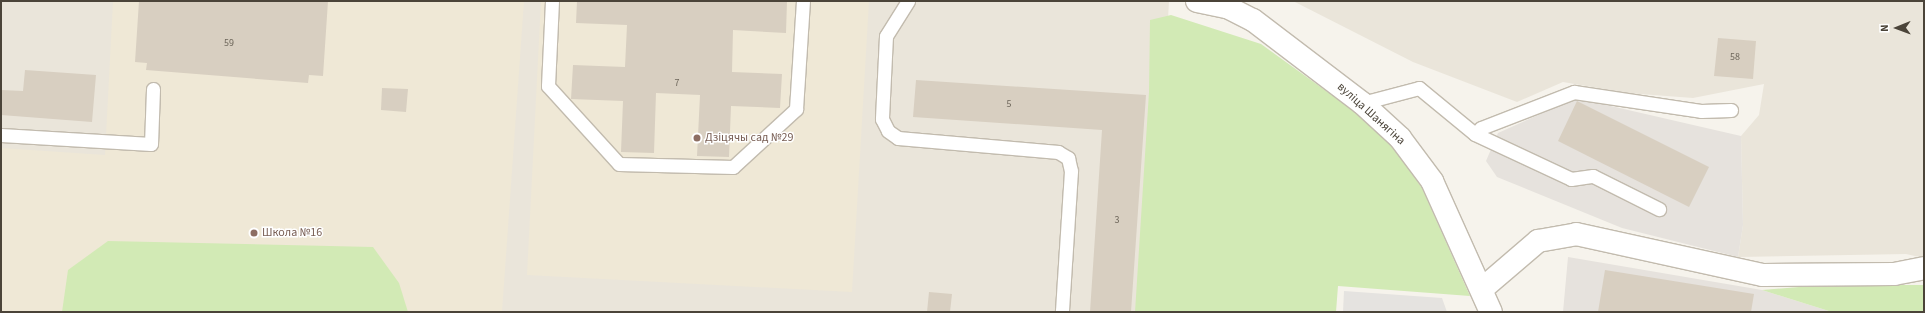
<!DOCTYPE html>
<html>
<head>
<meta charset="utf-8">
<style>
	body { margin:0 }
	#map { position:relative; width:1925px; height:313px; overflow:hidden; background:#f6f3ec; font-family:"Source Sans 3",sans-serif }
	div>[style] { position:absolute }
	.residential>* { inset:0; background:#eae5da }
	.industrial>* { inset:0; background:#e6e2dd }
	.education>* { inset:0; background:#efe8d6 }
	.green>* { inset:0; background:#d2eab5 }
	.parking>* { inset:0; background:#e5e3e0 }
	.building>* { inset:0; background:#d8cfc1 }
	.roads { filter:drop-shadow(1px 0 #c2bbae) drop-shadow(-1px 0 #c2bbae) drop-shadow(0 1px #c2bbae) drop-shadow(0 -1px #c2bbae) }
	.lane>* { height:13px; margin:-6.5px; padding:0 6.5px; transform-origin:6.5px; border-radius:6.5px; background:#fff }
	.street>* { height:22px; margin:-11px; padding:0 11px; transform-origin:11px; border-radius:11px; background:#fff }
	.dots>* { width:11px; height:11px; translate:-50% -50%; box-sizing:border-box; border:2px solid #fff; border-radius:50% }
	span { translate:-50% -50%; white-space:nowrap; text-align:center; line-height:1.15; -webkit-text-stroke:3px #fff; paint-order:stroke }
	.number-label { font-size:10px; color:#6e675b }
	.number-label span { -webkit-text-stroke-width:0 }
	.street-label { font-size:12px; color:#4b4439 }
	.education-label { font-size:12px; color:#785e54 }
	.left { translate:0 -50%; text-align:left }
	.frame { position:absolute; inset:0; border:2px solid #4b4439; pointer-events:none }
	.north { position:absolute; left:1877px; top:8px; width:40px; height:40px; -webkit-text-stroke:3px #fff; paint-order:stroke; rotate:269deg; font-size:11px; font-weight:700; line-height:16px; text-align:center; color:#4b4439 }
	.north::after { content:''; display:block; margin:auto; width:14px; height:18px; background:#4b4439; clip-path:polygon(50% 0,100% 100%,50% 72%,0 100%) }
</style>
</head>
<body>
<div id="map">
	<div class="residential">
		<i style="clip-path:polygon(1px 1px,1169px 1px,1152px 312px,1px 312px)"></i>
		<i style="clip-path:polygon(1293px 1px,1924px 1px,1924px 258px,1906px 254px,1738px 257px,1743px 225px,1741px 136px,1759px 115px,1764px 84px,1693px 98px,1627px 93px,1563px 82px,1517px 102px,1413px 62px)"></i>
	</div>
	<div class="industrial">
		<i style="clip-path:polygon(1576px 98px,1741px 136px,1743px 225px,1738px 257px,1622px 228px,1497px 177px,1486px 161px,1498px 133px)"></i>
		<i style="clip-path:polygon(1568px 257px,1762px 290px,1832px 312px,1563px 312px)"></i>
	</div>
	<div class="education">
		<i style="clip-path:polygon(113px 1px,524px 1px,502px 312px,1px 312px,1px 148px,105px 155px)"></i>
		<i style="clip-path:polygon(541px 1px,869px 1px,852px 292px,527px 275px)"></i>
	</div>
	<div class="green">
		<i style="clip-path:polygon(1171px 15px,1261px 44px,1351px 109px,1391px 144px,1422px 188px,1470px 296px,1338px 286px,1336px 312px,1135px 312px,1149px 92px,1150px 20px)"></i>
		<i style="clip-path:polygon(108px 241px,373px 247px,399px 283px,408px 312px,62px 312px,68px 270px)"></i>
		<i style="clip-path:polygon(1823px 285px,1924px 285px,1924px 312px,1832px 312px,1762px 290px)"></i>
	</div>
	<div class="parking">
		<i style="clip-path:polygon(1344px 291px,1442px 298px,1447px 312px,1343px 312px)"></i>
	</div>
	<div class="building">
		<i style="clip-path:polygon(139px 1px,328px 1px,323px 76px,309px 75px,308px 83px,146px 70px,147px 63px,135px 62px)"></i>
		<i style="clip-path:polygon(577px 1px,787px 1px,786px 33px,733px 30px,732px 72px,782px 74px,780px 108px,731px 106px,729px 157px,697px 156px,700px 95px,656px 93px,654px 153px,621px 152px,623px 101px,571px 99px,573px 65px,625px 67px,627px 25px,576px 23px)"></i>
		<i style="clip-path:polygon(1718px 38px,1756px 41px,1753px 79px,1714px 76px)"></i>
		<i style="clip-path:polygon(25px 70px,96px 75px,92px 122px,1px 115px,1px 90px,23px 91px)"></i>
		<i style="clip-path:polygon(916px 80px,1146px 95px,1131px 312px,1090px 312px,1102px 130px,913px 117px)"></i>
		<i style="clip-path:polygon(382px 88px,408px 89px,406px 112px,381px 110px)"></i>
		<i style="clip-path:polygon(1577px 101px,1709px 167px,1689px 207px,1558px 141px)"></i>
		<i style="clip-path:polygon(1605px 270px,1754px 294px,1751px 312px,1598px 312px)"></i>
		<i style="clip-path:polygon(929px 292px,952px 294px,950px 312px,927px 312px)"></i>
	</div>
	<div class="roads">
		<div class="lane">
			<i style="left:552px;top:1px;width:85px;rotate:92.7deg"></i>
			<i style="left:548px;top:86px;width:105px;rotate:47.7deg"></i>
			<i style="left:619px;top:164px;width:114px;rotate:1.5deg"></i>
			<i style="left:733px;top:167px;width:86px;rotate:-42.6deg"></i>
			<i style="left:796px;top:109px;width:108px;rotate:-86.3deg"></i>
			<i style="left:908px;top:1px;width:41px;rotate:122.2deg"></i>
			<i style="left:886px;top:36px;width:83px;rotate:92.8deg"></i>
			<i style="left:882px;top:119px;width:13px;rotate:63deg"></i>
			<i style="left:888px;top:131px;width:12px;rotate:35deg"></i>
			<i style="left:898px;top:138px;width:161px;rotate:5deg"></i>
			<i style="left:1058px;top:152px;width:12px;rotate:31deg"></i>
			<i style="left:1068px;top:158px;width:13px;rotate:77deg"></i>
			<i style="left:1071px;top:171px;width:141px;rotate:93.7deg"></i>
			<i style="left:1362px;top:103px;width:59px;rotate:-14.7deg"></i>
			<i style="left:1419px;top:88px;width:72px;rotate:39.4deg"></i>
			<i style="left:1475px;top:134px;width:8px;rotate:-45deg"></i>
			<i style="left:1481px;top:128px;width:100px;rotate:-21.2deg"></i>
			<i style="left:1574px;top:92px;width:128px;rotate:8.5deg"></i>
			<i style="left:1701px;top:111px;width:30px;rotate:-2deg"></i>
			<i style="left:1475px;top:134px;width:106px;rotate:25.1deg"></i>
			<i style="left:1571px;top:179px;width:22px;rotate:-8deg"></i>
			<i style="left:1593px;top:176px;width:74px;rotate:26.6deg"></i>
			<i style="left:1px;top:135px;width:150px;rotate:3.4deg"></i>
			<i style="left:151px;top:144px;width:55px;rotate:-87.9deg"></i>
		</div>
		<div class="street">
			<i style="left:1197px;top:1px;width:33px;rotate:12deg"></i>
			<i style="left:1229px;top:8px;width:27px;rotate:27deg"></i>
			<i style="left:1253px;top:20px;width:137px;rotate:37.3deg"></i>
			<i style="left:1362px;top:103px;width:52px;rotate:42.6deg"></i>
			<i style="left:1400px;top:138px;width:54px;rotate:53.3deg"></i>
			<i style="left:1432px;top:181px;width:144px;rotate:65.8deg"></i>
			<i style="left:1482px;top:289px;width:74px;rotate:-40.6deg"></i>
			<i style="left:1538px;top:241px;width:39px;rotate:-10deg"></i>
			<i style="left:1576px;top:234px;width:191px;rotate:12.4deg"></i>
			<i style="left:1763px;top:275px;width:131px;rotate:-0.4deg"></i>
			<i style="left:1894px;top:274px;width:31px;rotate:-11deg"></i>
		</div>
	</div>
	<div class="dots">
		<i style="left:697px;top:138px;background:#8d6e63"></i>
		<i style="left:254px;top:233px;background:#8d6e63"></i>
	</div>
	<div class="number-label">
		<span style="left:229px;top:44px">59</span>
		<span style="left:1735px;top:58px">58</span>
		<span style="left:677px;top:84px">7</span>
		<span style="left:1009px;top:105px">5</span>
		<span style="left:1117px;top:221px">3</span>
	</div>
	<div class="street-label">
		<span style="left:1371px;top:114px;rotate:42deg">вуліца Шанягіна</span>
	</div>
	<div class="education-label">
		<span class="left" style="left:705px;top:138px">Дзіцячы сад №29</span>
		<span class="left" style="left:262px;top:233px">Школа №16</span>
	</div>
	<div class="frame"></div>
	<div class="north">N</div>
</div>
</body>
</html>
